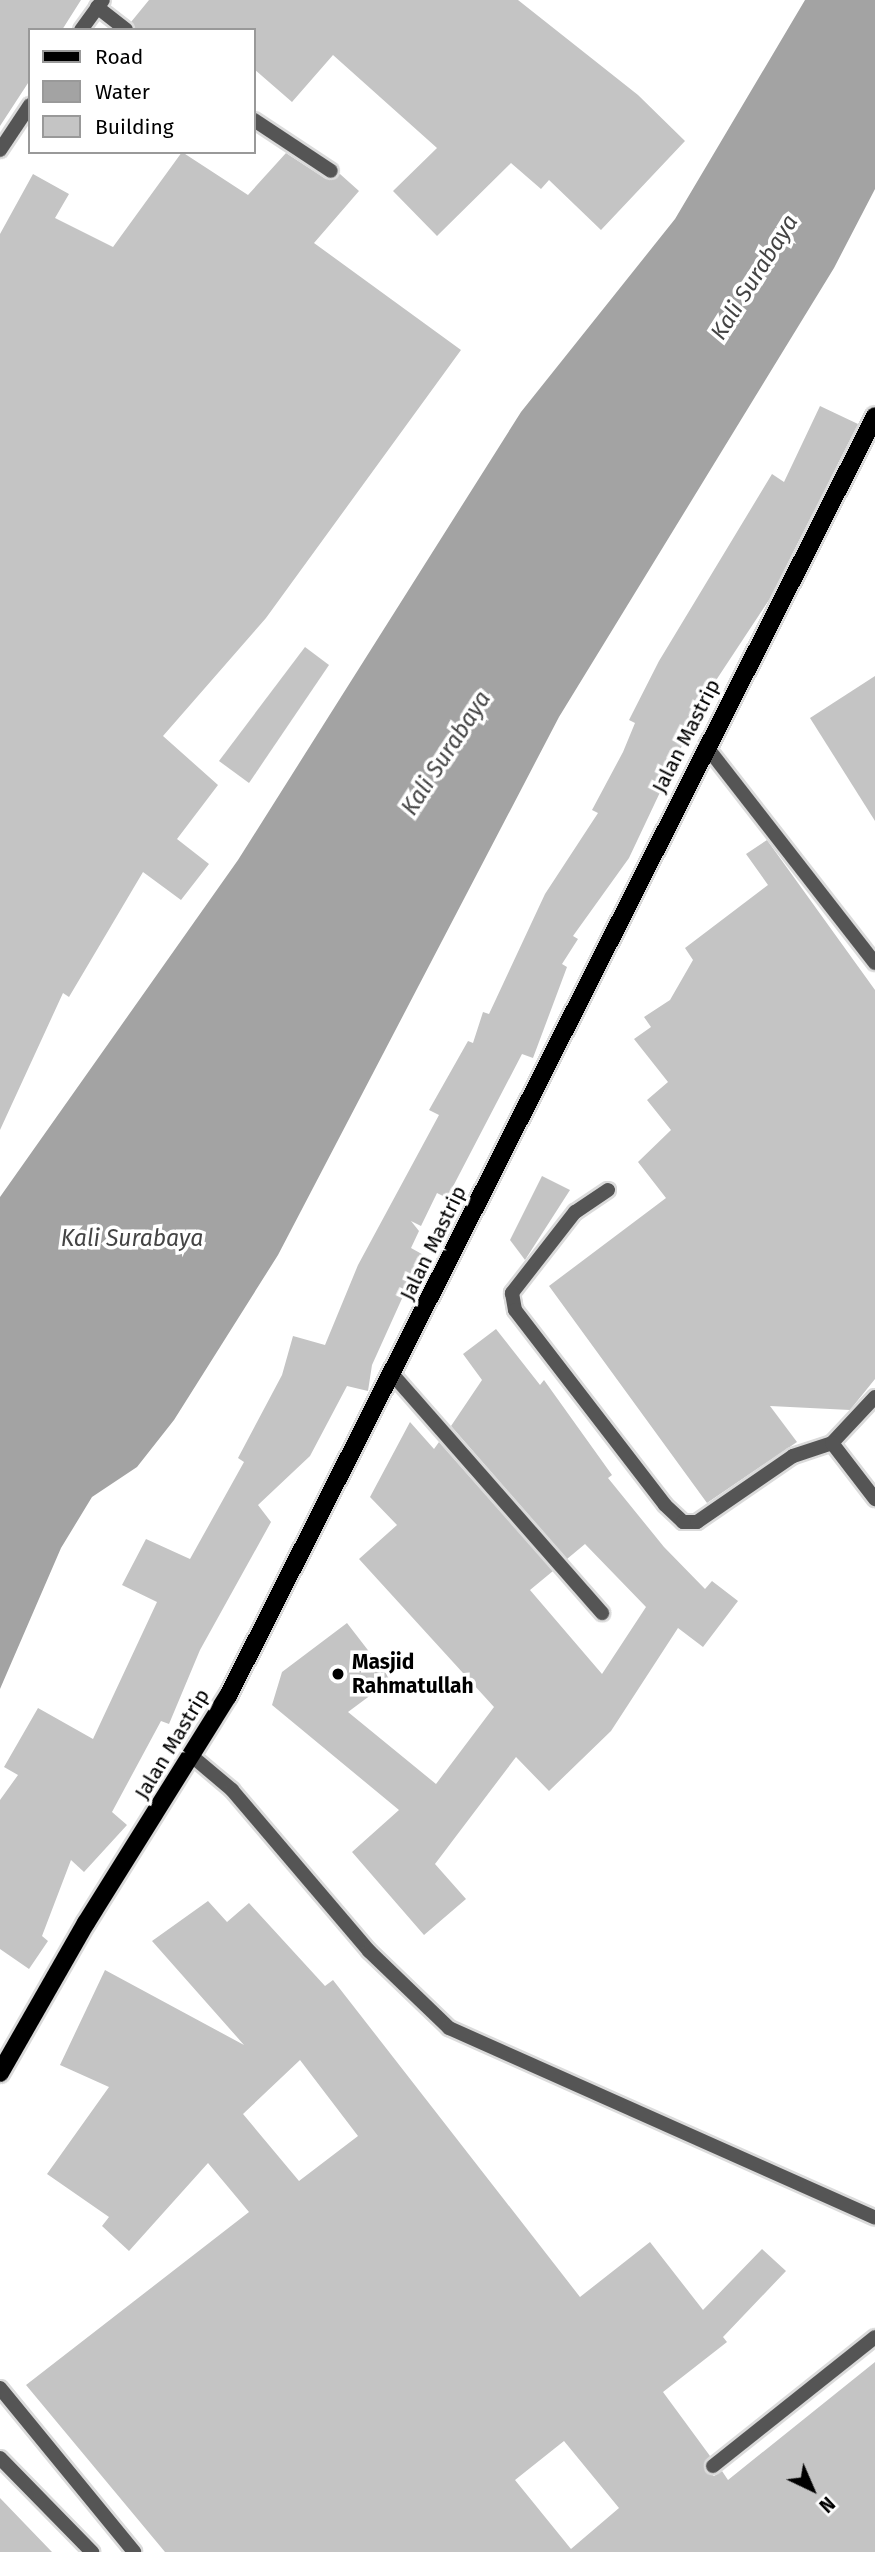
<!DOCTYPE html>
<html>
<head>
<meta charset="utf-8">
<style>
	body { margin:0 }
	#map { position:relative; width:875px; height:2552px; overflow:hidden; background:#fff; font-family:"Fira Sans",sans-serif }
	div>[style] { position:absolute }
	.water>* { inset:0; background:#a3a3a3 }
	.building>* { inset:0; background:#c4c4c4 }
	.roads { filter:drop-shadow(2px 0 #dbdbdb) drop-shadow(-2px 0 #dbdbdb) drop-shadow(0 2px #dbdbdb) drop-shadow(0 -2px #dbdbdb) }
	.service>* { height:14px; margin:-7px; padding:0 7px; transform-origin:7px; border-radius:7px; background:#555 }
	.minor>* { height:14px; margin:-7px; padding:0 7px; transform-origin:7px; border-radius:7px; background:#555 }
	.primary>* { height:18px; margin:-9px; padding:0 9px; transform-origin:9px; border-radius:9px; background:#000 }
	.dots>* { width:19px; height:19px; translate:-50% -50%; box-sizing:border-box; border:4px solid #fff; border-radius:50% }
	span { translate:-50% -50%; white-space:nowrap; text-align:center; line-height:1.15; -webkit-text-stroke:7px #fff; paint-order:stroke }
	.street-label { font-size:21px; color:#000 }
	.poi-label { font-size:21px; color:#000; font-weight:700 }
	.left { translate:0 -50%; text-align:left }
	.water-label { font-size:23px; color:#444; font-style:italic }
	.legend { position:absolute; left:28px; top:28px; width:228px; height:126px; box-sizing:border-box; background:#fff; border:2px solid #999; margin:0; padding:9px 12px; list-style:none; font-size:21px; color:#000 }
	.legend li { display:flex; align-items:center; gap:14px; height:35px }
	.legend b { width:35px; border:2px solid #999 }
	.north { position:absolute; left:777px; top:2454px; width:70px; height:70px; -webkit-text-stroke:5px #fff; paint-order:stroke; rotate:136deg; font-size:19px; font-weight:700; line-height:28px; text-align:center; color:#000 }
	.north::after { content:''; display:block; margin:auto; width:24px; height:32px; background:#000; clip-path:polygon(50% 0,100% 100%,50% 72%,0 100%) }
</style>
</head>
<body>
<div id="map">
	<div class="water">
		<i style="clip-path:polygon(805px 0,875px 0,875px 189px,834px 268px,559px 717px,278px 1255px,174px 1420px,137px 1467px,92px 1497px,61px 1548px,0 1689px,0 1197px,238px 860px,521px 412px,675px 219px)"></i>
	</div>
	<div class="building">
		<i style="clip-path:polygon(0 0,81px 0,62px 30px,30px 30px,30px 80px,0 126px)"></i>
		<i style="clip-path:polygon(149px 0,518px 0,638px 95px,685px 141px,601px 230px,549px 180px,541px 189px,511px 163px,437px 236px,393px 191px,437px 148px,333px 55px,292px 102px,254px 69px,254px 30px,135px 30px,131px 22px)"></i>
		<i style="clip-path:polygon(182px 152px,248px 195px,286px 153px,326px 179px,340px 174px,359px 191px,314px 243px,461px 350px,266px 618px,163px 736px,218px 785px,177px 839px,209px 864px,181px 900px,143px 872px,69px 997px,63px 993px,0 1130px,0 234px,33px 174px,69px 194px,55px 218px,113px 247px)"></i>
		<i style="clip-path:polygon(820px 406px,858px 424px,769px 600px,705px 697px,629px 858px,573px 936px,578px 939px,562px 964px,567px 967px,533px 1058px,522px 1054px,447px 1198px,437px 1193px,421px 1226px,411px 1221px,419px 1231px,411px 1248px,429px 1258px,413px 1285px,409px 1283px,372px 1365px,368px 1391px,347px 1386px,310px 1456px,258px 1505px,271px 1522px,200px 1650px,169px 1724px,161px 1721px,112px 1812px,127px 1825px,84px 1872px,71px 1860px,42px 1936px,48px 1941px,29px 1969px,0 1949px,0 1800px,18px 1775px,4px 1767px,38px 1708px,93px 1739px,157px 1602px,122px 1585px,146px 1539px,190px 1559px,244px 1462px,238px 1458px,282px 1375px,293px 1336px,325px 1345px,358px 1265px,439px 1115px,429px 1110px,468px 1041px,473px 1043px,483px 1012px,489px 1014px,545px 894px,598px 813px,592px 810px,623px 752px,635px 723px,629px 720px,659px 661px,772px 474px,784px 482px)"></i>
		<i style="clip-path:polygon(305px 647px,329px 665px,249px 783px,219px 761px)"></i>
		<i style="clip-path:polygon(875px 676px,875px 821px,810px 718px)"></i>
		<i style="clip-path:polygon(767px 840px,875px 990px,875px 1379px,850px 1410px,770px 1406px,797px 1442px,707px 1503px,549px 1286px,666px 1198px,638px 1162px,671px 1130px,647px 1100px,668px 1082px,634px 1039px,651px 1027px,644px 1017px,670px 1000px,693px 960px,685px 948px,768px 885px,746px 854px)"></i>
		<i style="clip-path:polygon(542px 1176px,570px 1190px,525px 1260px,510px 1240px)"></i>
		<i style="clip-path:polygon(496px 1329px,540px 1385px,544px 1380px,612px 1475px,608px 1478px,664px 1547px,705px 1589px,712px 1581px,738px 1601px,703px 1647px,678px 1628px,611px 1731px,549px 1791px,516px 1757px,435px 1864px,466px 1899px,424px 1935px,352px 1852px,399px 1810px,272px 1705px,282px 1672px,347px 1623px,391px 1680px,348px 1712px,436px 1784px,494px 1707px,359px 1559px,397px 1525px,370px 1497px,410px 1422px,434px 1449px,439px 1442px,553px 1571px,530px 1590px,602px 1674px,646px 1607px,585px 1544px,567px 1559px,451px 1426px,482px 1380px,463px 1354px)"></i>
		<i style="clip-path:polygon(evenodd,208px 1901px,227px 1922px,249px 1903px,325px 1986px,333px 1980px,580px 2297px,650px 2242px,703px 2310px,762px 2249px,786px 2271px,723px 2337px,727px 2342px,663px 2392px,710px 2456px,705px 2471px,714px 2476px,722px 2471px,728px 2480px,875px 2362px,875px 2552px,165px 2552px,26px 2385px,249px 2212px,208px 2163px,129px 2251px,102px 2226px,109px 2217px,47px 2174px,109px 2087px,60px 2065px,105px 1970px,244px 2045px,152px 1941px,208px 1901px,300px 2060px,358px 2136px,299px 2181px,243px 2114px,300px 2060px,208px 1901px,564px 2441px,619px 2508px,571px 2549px,515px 2480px,564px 2441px)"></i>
		<i style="clip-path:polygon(0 2498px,25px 2524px,52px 2552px,0 2552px)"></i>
	</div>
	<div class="roads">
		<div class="service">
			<i style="left:706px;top:746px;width:275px;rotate:52.1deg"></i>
			<i style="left:608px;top:1190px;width:40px;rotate:146deg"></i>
			<i style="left:575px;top:1212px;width:103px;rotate:127.9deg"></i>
			<i style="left:512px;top:1293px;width:17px;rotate:80deg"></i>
			<i style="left:515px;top:1310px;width:246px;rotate:52.4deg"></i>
			<i style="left:665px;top:1505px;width:25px;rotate:43deg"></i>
			<i style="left:683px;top:1522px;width:14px"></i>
			<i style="left:697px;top:1522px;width:116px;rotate:-34.5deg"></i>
			<i style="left:793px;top:1456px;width:41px;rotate:-18.4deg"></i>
			<i style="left:393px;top:1375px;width:317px;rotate:48.7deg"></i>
			<i style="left:875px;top:1397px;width:63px;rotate:133.1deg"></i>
			<i style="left:832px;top:1443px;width:71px;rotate:52.5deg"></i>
			<i style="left:193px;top:1757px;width:51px;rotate:40.2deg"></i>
			<i style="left:232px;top:1790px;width:211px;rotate:49.6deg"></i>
			<i style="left:369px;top:1951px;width:111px;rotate:43.9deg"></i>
			<i style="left:449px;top:2028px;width:466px;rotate:24deg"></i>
			<i style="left:0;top:2388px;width:212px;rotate:50.7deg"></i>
			<i style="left:713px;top:2466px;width:207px;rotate:-38.5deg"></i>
		</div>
		<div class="minor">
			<i style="left:97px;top:7px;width:37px;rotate:38deg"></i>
			<i style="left:81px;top:30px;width:37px;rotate:-54deg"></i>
			<i style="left:254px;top:120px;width:92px;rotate:33.5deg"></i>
			<i style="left:0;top:150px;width:54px;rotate:-56.3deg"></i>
			<i style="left:0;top:2458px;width:132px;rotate:45.6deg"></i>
		</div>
		<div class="primary">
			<i style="left:0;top:2073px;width:173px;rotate:-60.2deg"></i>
			<i style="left:86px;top:1923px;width:268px;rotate:-58deg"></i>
			<i style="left:228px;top:1696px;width:1434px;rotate:-63.18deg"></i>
		</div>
	</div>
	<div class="dots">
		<i style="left:338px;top:1674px;background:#000"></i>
	</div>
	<div class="street-label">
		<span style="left:686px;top:736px;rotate:-63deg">Jalan Mastrip</span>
		<span style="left:433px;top:1243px;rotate:-64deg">Jalan Mastrip</span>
		<span style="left:172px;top:1744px;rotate:-59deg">Jalan Mastrip</span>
	</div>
	<div class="poi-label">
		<span class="left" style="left:352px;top:1674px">Masjid<br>Rahmatullah</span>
	</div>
	<div class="water-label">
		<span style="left:754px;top:277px;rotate:-58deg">Kali Surabaya</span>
		<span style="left:446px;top:753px;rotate:-57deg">Kali Surabaya</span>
		<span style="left:132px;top:1238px">Kali Surabaya</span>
	</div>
	<ul class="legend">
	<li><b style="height:9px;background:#000"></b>Road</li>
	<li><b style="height:19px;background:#a3a3a3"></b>Water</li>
	<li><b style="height:19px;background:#c4c4c4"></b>Building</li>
	</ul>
	<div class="north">N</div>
</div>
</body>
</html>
